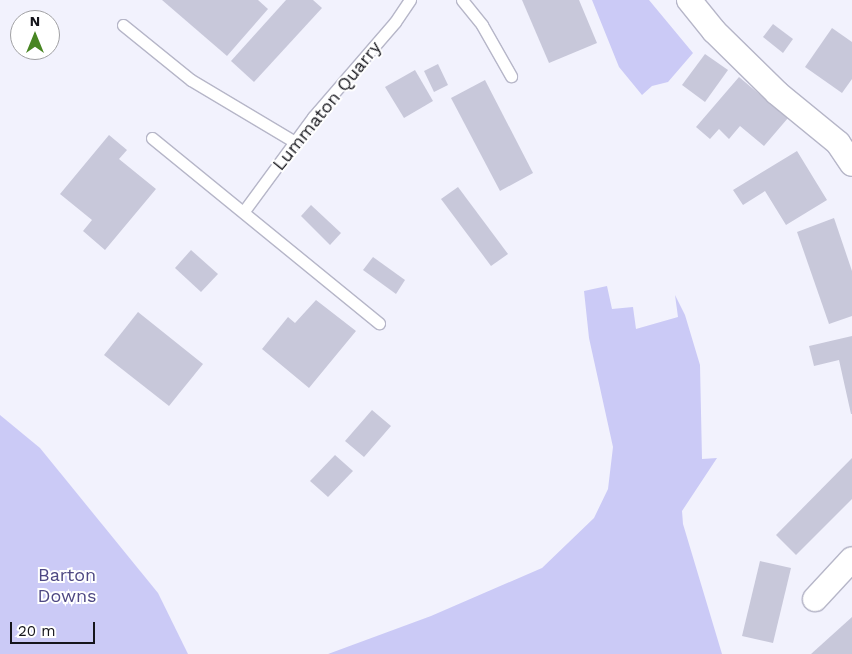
<!DOCTYPE html>
<html>
<head>
<meta charset="utf-8">
<style>
	body { margin:0 }
	#map { position:relative; width:852px; height:654px; overflow:hidden; background:#f2f2fd; font-family:"Work Sans",sans-serif }
	div>[style] { position:absolute }
	.green>* { inset:0; background:#cbcaf6 }
	.building>* { inset:0; background:#c8c8da }
	.roads { filter:drop-shadow(1px 0 #b6b6c8) drop-shadow(-1px 0 #b6b6c8) drop-shadow(0 1px #b6b6c8) drop-shadow(0 -1px #b6b6c8) }
	.lane>* { height:11px; margin:-5.5px; padding:0 5.5px; transform-origin:5.5px; border-radius:5.5px; background:#fff }
	.street>* { height:24px; margin:-12px; padding:0 12px; transform-origin:12px; border-radius:12px; background:#fff }
	span { translate:-50% -50%; white-space:nowrap; text-align:center; line-height:1.15; -webkit-text-stroke:4px #fff; paint-order:stroke }
	.street-label { font-size:18px; color:#15151b }
	.park-label { font-size:18px; color:#4e4883 }
	.north { position:absolute; left:10px; top:10px; width:50px; height:50px; box-sizing:border-box; background:#fff; border:1px solid #a1a1a4; border-radius:50%; rotate:0deg; font-size:14px; font-weight:700; line-height:20px; text-align:center; color:#15151b }
	.north::after { content:''; display:block; margin:auto; width:18px; height:22px; background:#488522; clip-path:polygon(50% 0,100% 100%,50% 72%,0 100%) }
	.scale { position:absolute; left:10px; top:622px; width:85px; height:22px; box-sizing:border-box; border:2px solid #15151b; border-top:0; padding-left:6px; font-size:15px; line-height:18px; white-space:nowrap; color:#15151b; -webkit-text-stroke:4px #fff; paint-order:stroke }
</style>
</head>
<body>
<div id="map">
	<div class="green">
		<i style="clip-path:polygon(592px 0,649px 0,693px 53px,668px 82px,652px 86px,642px 95px,619px 67px)"></i>
		<i style="clip-path:polygon(607px 286px,612px 309px,633px 307px,636px 329px,678px 317px,675px 295px,685px 315px,700px 365px,702px 459px,717px 458px,682px 511px,683px 524px,722px 654px,328px 654px,431px 616px,542px 568px,594px 518px,608px 489px,613px 447px,589px 338px,584px 291px)"></i>
		<i style="clip-path:polygon(0 415px,40px 448px,158px 593px,188px 654px,0 654px)"></i>
	</div>
	<div class="building">
		<i style="clip-path:polygon(162px 0,258px 0,268px 9px,227px 56px)"></i>
		<i style="clip-path:polygon(286px 0,313px 0,322px 8px,254px 82px,231px 61px)"></i>
		<i style="clip-path:polygon(522px 0,579px 0,597px 43px,549px 63px)"></i>
		<i style="clip-path:polygon(773px 24px,793px 39px,783px 53px,763px 37px)"></i>
		<i style="clip-path:polygon(832px 28px,852px 42px,852px 79px,842px 93px,805px 67px)"></i>
		<i style="clip-path:polygon(705px 54px,728px 70px,705px 102px,682px 85px)"></i>
		<i style="clip-path:polygon(438px 64px,448px 85px,434px 92px,424px 71px)"></i>
		<i style="clip-path:polygon(415px 70px,433px 101px,404px 118px,385px 87px)"></i>
		<i style="clip-path:polygon(739px 77px,788px 118px,764px 146px,740px 126px,729px 139px,719px 129px,710px 139px,696px 127px)"></i>
		<i style="clip-path:polygon(485px 80px,533px 173px,500px 191px,451px 98px)"></i>
		<i style="clip-path:polygon(109px 135px,127px 150px,119px 159px,156px 189px,105px 250px,83px 231px,92px 220px,60px 194px)"></i>
		<i style="clip-path:polygon(797px 151px,827px 200px,786px 225px,765px 191px,743px 205px,733px 190px)"></i>
		<i style="clip-path:polygon(458px 187px,508px 254px,491px 266px,441px 199px)"></i>
		<i style="clip-path:polygon(311px 205px,341px 233px,330px 245px,301px 216px)"></i>
		<i style="clip-path:polygon(834px 218px,852px 271px,852px 316px,829px 324px,797px 232px)"></i>
		<i style="clip-path:polygon(191px 250px,218px 274px,201px 292px,175px 268px)"></i>
		<i style="clip-path:polygon(373px 257px,405px 280px,396px 294px,363px 270px)"></i>
		<i style="clip-path:polygon(316px 300px,356px 331px,309px 388px,262px 349px,288px 317px,295px 323px)"></i>
		<i style="clip-path:polygon(138px 312px,203px 364px,169px 406px,104px 355px)"></i>
		<i style="clip-path:polygon(852px 336px,852px 414px,851px 414px,839px 360px,814px 366px,809px 346px)"></i>
		<i style="clip-path:polygon(372px 410px,391px 426px,364px 457px,345px 441px)"></i>
		<i style="clip-path:polygon(335px 455px,353px 471px,328px 497px,310px 481px)"></i>
		<i style="clip-path:polygon(852px 458px,852px 499px,796px 555px,776px 535px)"></i>
		<i style="clip-path:polygon(760px 561px,791px 568px,773px 643px,742px 636px)"></i>
		<i style="clip-path:polygon(852px 617px,852px 654px,811px 654px)"></i>
	</div>
	<div class="roads">
		<div class="lane">
			<i style="left:462px;top:0;width:32px;rotate:51deg"></i>
			<i style="left:482px;top:25px;width:59px;rotate:60.4deg"></i>
			<i style="left:123px;top:25px;width:87px;rotate:39deg"></i>
			<i style="left:191px;top:80px;width:121px;rotate:30.8deg"></i>
			<i style="left:152px;top:138px;width:293px;rotate:39.2deg"></i>
			<i style="left:244px;top:211px;width:117px;rotate:-53.7deg"></i>
			<i style="left:313px;top:117px;width:125px;rotate:-49.2deg"></i>
			<i style="left:395px;top:22px;width:27px;rotate:-56deg"></i>
		</div>
		<div class="street">
			<i style="left:689px;top:0;width:40px;rotate:51deg"></i>
			<i style="left:714px;top:31px;width:88px;rotate:44.5deg"></i>
			<i style="left:777px;top:93px;width:79px;rotate:39.3deg"></i>
			<i style="left:838px;top:143px;width:25px;rotate:56deg"></i>
			<i style="left:815px;top:599px;width:54px;rotate:-47.2deg"></i>
		</div>
	</div>
	<div class="street-label">
		<span style="left:327px;top:106px;rotate:-51deg">Lummaton Quarry</span>
	</div>
	<div class="park-label">
		<span style="left:67px;top:586px">Barton<br>Downs</span>
	</div>
	<div class="north">N</div>
	<div class="scale">20 m</div>
</div>
</body>
</html>
